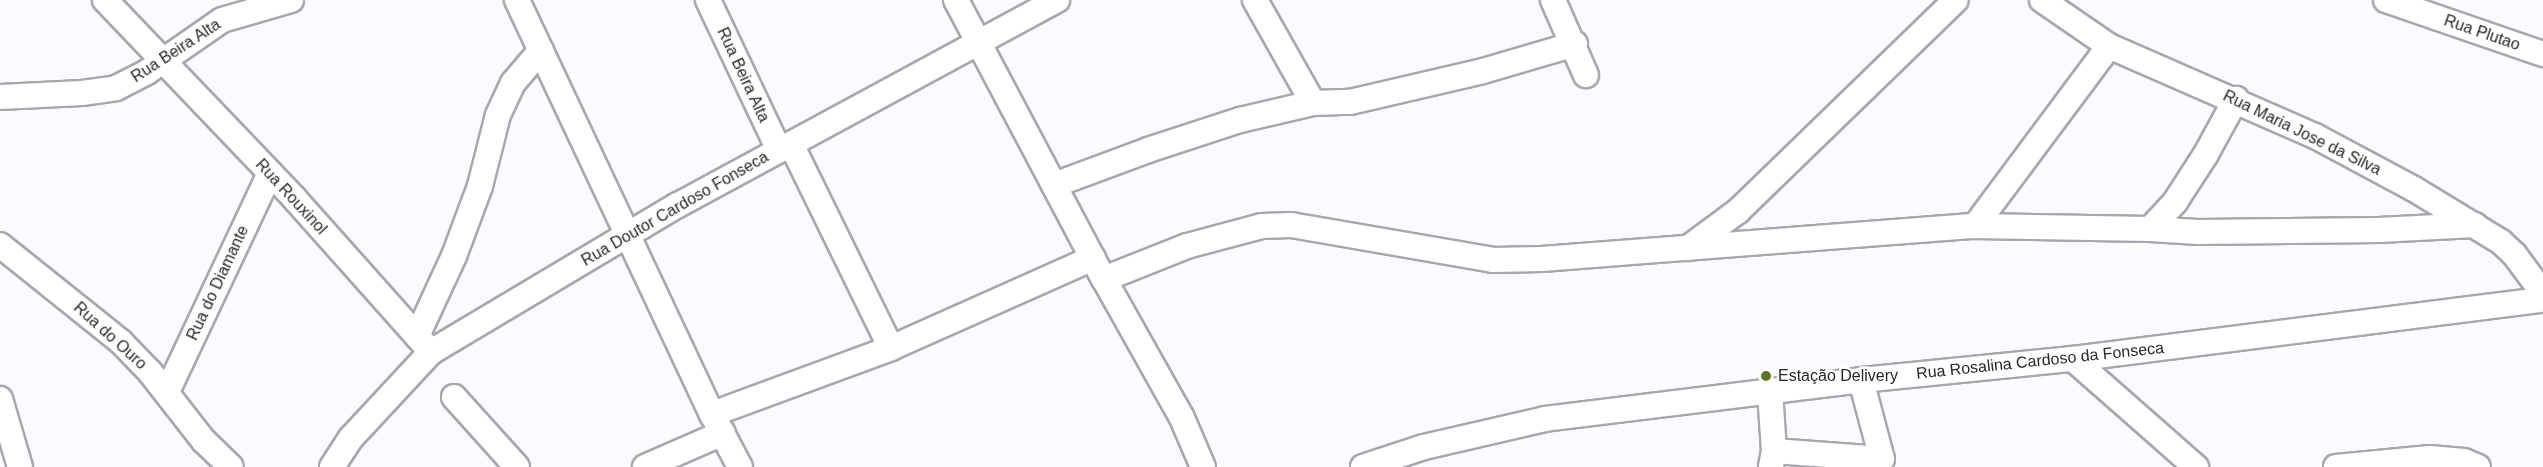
<!DOCTYPE html>
<html>
<head>
<meta charset="utf-8">
<style>
	body { margin:0 }
	#map { position:relative; width:2543px; height:467px; overflow:hidden; background:#fafbfe; font-family:Helvetica,sans-serif }
	div>[style] { position:absolute }
	.roads { filter:drop-shadow(2px 0 #a7a8ae) drop-shadow(-2px 0 #a7a8ae) drop-shadow(0 2px #a7a8ae) drop-shadow(0 -2px #a7a8ae) }
	.minor>* { height:24px; margin:-12px; padding:0 12px; transform-origin:12px; border-radius:12px; background:#fff }
	.dots>* { width:16px; height:16px; translate:-50% -50%; box-sizing:border-box; border:3px solid #fff; border-radius:50% }
	span { translate:-50% -50%; white-space:nowrap; text-align:center; line-height:1.15; -webkit-text-stroke:5px #fff; paint-order:stroke }
	.street-label { font-size:16px; color:#262729 }
	.poi-label { font-size:16px; color:#262729 }
	.left { translate:0 -50%; text-align:left }
</style>
</head>
<body>
<div id="map">
	<div class="roads">
		<div class="minor">
			<i style="left:105px;top:0;width:274px;rotate:46.3deg"></i>
			<i style="left:294px;top:198px;width:206px;rotate:48.3deg"></i>
			<i style="left:517px;top:0;width:458px;rotate:64.8deg"></i>
			<i style="left:712px;top:414px;width:60px;rotate:62.2deg"></i>
			<i style="left:708px;top:0;width:166px;rotate:64.7deg"></i>
			<i style="left:956px;top:0;width:316px;rotate:62.1deg"></i>
			<i style="left:1104px;top:279px;width:159px;rotate:60.7deg"></i>
			<i style="left:1182px;top:418px;width:53px;rotate:66.8deg"></i>
			<i style="left:1255px;top:0;width:118px;rotate:60.6deg"></i>
			<i style="left:1553px;top:0;width:82px;rotate:66.3deg"></i>
			<i style="left:2042px;top:0;width:81px;rotate:34.5deg"></i>
			<i style="left:2109px;top:46px;width:225px;rotate:23.6deg"></i>
			<i style="left:2315px;top:136px;width:112px;rotate:28.2deg"></i>
			<i style="left:2414px;top:189px;width:102px;rotate:31.3deg"></i>
			<i style="left:2501px;top:242px;width:18px;rotate:43deg"></i>
			<i style="left:2514px;top:254px;width:49px;rotate:53.4deg"></i>
			<i style="left:2386px;top:0;width:166px;rotate:19deg"></i>
			<i style="left:0;top:97px;width:82px;rotate:-2.8deg"></i>
			<i style="left:82px;top:93px;width:34px;rotate:-8deg"></i>
			<i style="left:116px;top:88px;width:35px;rotate:-27deg"></i>
			<i style="left:147px;top:72px;width:91px;rotate:-34.7deg"></i>
			<i style="left:222px;top:20px;width:72px;rotate:-16.2deg"></i>
			<i style="left:791px;top:144px;width:227px;rotate:63.9deg"></i>
			<i style="left:1054px;top:185px;width:100px;rotate:-20.4deg"></i>
			<i style="left:1148px;top:150px;width:97px;rotate:-18.1deg"></i>
			<i style="left:1240px;top:120px;width:75px;rotate:-13.1deg"></i>
			<i style="left:1313px;top:103px;width:37px;rotate:-2deg"></i>
			<i style="left:1350px;top:102px;width:137px;rotate:-13.1deg"></i>
			<i style="left:1483px;top:71px;width:96px;rotate:-16.4deg"></i>
			<i style="left:1975px;top:226px;width:224px;rotate:-53.3deg"></i>
			<i style="left:2150px;top:229px;width:48px;rotate:3.6deg"></i>
			<i style="left:2198px;top:232px;width:181px;rotate:-0.6deg"></i>
			<i style="left:2379px;top:230px;width:96px;rotate:-3deg"></i>
			<i style="left:0;top:245px;width:155px;rotate:38.7deg"></i>
			<i style="left:121px;top:342px;width:42px;rotate:46deg"></i>
			<i style="left:150px;top:372px;width:88px;rotate:52deg"></i>
			<i style="left:204px;top:441px;width:37px;rotate:44deg"></i>
			<i style="left:1688px;top:248px;width:62px;rotate:-36.5deg"></i>
			<i style="left:1738px;top:211px;width:303px;rotate:-44.1deg"></i>
			<i style="left:1104px;top:279px;width:89px;rotate:-21.7deg"></i>
			<i style="left:1187px;top:246px;width:78px;rotate:-14.9deg"></i>
			<i style="left:1262px;top:226px;width:29px;rotate:-2deg"></i>
			<i style="left:1291px;top:225px;width:205px;rotate:9.8deg"></i>
			<i style="left:1493px;top:260px;width:49px;rotate:-1.2deg"></i>
			<i style="left:1542px;top:259px;width:434px;rotate:-4.4deg"></i>
			<i style="left:1975px;top:226px;width:175px;rotate:1deg"></i>
			<i style="left:2150px;top:229px;width:37px;rotate:-47deg"></i>
			<i style="left:2175px;top:202px;width:57px;rotate:-57.1deg"></i>
			<i style="left:2206px;top:154px;width:63px;rotate:-61.4deg"></i>
			<i style="left:417px;top:336px;width:88px;rotate:-65.2deg"></i>
			<i style="left:454px;top:256px;width:75px;rotate:-69.6deg"></i>
			<i style="left:480px;top:186px;width:73px;rotate:-75.8deg"></i>
			<i style="left:498px;top:115px;width:35px;rotate:-65deg"></i>
			<i style="left:513px;top:83px;width:43px;rotate:-49.7deg"></i>
			<i style="left:2073px;top:359px;width:164px;rotate:41.3deg"></i>
			<i style="left:1770px;top:391px;width:60px;rotate:86.2deg"></i>
			<i style="left:1774px;top:451px;width:16px;rotate:101deg"></i>
			<i style="left:167px;top:392px;width:242px;rotate:-64.8deg"></i>
			<i style="left:454px;top:397px;width:94px;rotate:48deg"></i>
			<i style="left:0;top:399px;width:71px;rotate:73.6deg"></i>
			<i style="left:712px;top:414px;width:191px;rotate:-20.2deg"></i>
			<i style="left:891px;top:348px;width:221px;rotate:-24deg"></i>
			<i style="left:1774px;top:451px;width:108px;rotate:4.2deg"></i>
			<i style="left:1882px;top:459px;width:82px;rotate:-104.9deg"></i>
			<i style="left:332px;top:467px;width:35px;rotate:-57deg"></i>
			<i style="left:351px;top:438px;width:117px;rotate:-47.1deg"></i>
			<i style="left:431px;top:352px;width:287px;rotate:-30.8deg"></i>
			<i style="left:678px;top:205px;width:431px;rotate:-28.4deg"></i>
			<i style="left:645px;top:467px;width:85px;rotate:-23.6deg"></i>
			<i style="left:1363px;top:467px;width:64px;rotate:-18.2deg"></i>
			<i style="left:1424px;top:447px;width:124px;rotate:-13deg"></i>
			<i style="left:1545px;top:419px;width:318px;rotate:-7deg"></i>
			<i style="left:1861px;top:380px;width:213px;rotate:-5.7deg"></i>
			<i style="left:2073px;top:359px;width:474px;rotate:-7.2deg"></i>
			<i style="left:2336px;top:467px;width:94px;rotate:-5.5deg"></i>
			<i style="left:2430px;top:458px;width:34px;rotate:5deg"></i>
			<i style="left:2464px;top:461px;width:15px;rotate:23deg"></i>
		</div>
	</div>
	<div class="dots">
		<i style="left:1766px;top:376px;background:#5c7527"></i>
	</div>
	<div class="street-label">
		<span style="left:2482px;top:33px;rotate:19deg">Rua Plutao</span>
		<span style="left:176px;top:51px;rotate:-33deg">Rua Beira Alta</span>
		<span style="left:743px;top:75px;rotate:65deg">Rua Beira Alta</span>
		<span style="left:2302px;top:133px;rotate:26deg">Rua Maria Jose da Silva</span>
		<span style="left:291px;top:197px;rotate:47deg">Rua Rouxinol</span>
		<span style="left:675px;top:209px;rotate:-30deg">Rua Doutor Cardoso Fonseca</span>
		<span style="left:218px;top:283px;rotate:-65deg">Rua do Diamante</span>
		<span style="left:110px;top:336px;rotate:42deg">Rua do Ouro</span>
		<span style="left:2040px;top:361px;rotate:-6deg">Rua Rosalina Cardoso da Fonseca</span>
	</div>
	<div class="poi-label">
		<span class="left" style="left:1778px;top:376px">Estação Delivery</span>
	</div>
</div>
</body>
</html>
